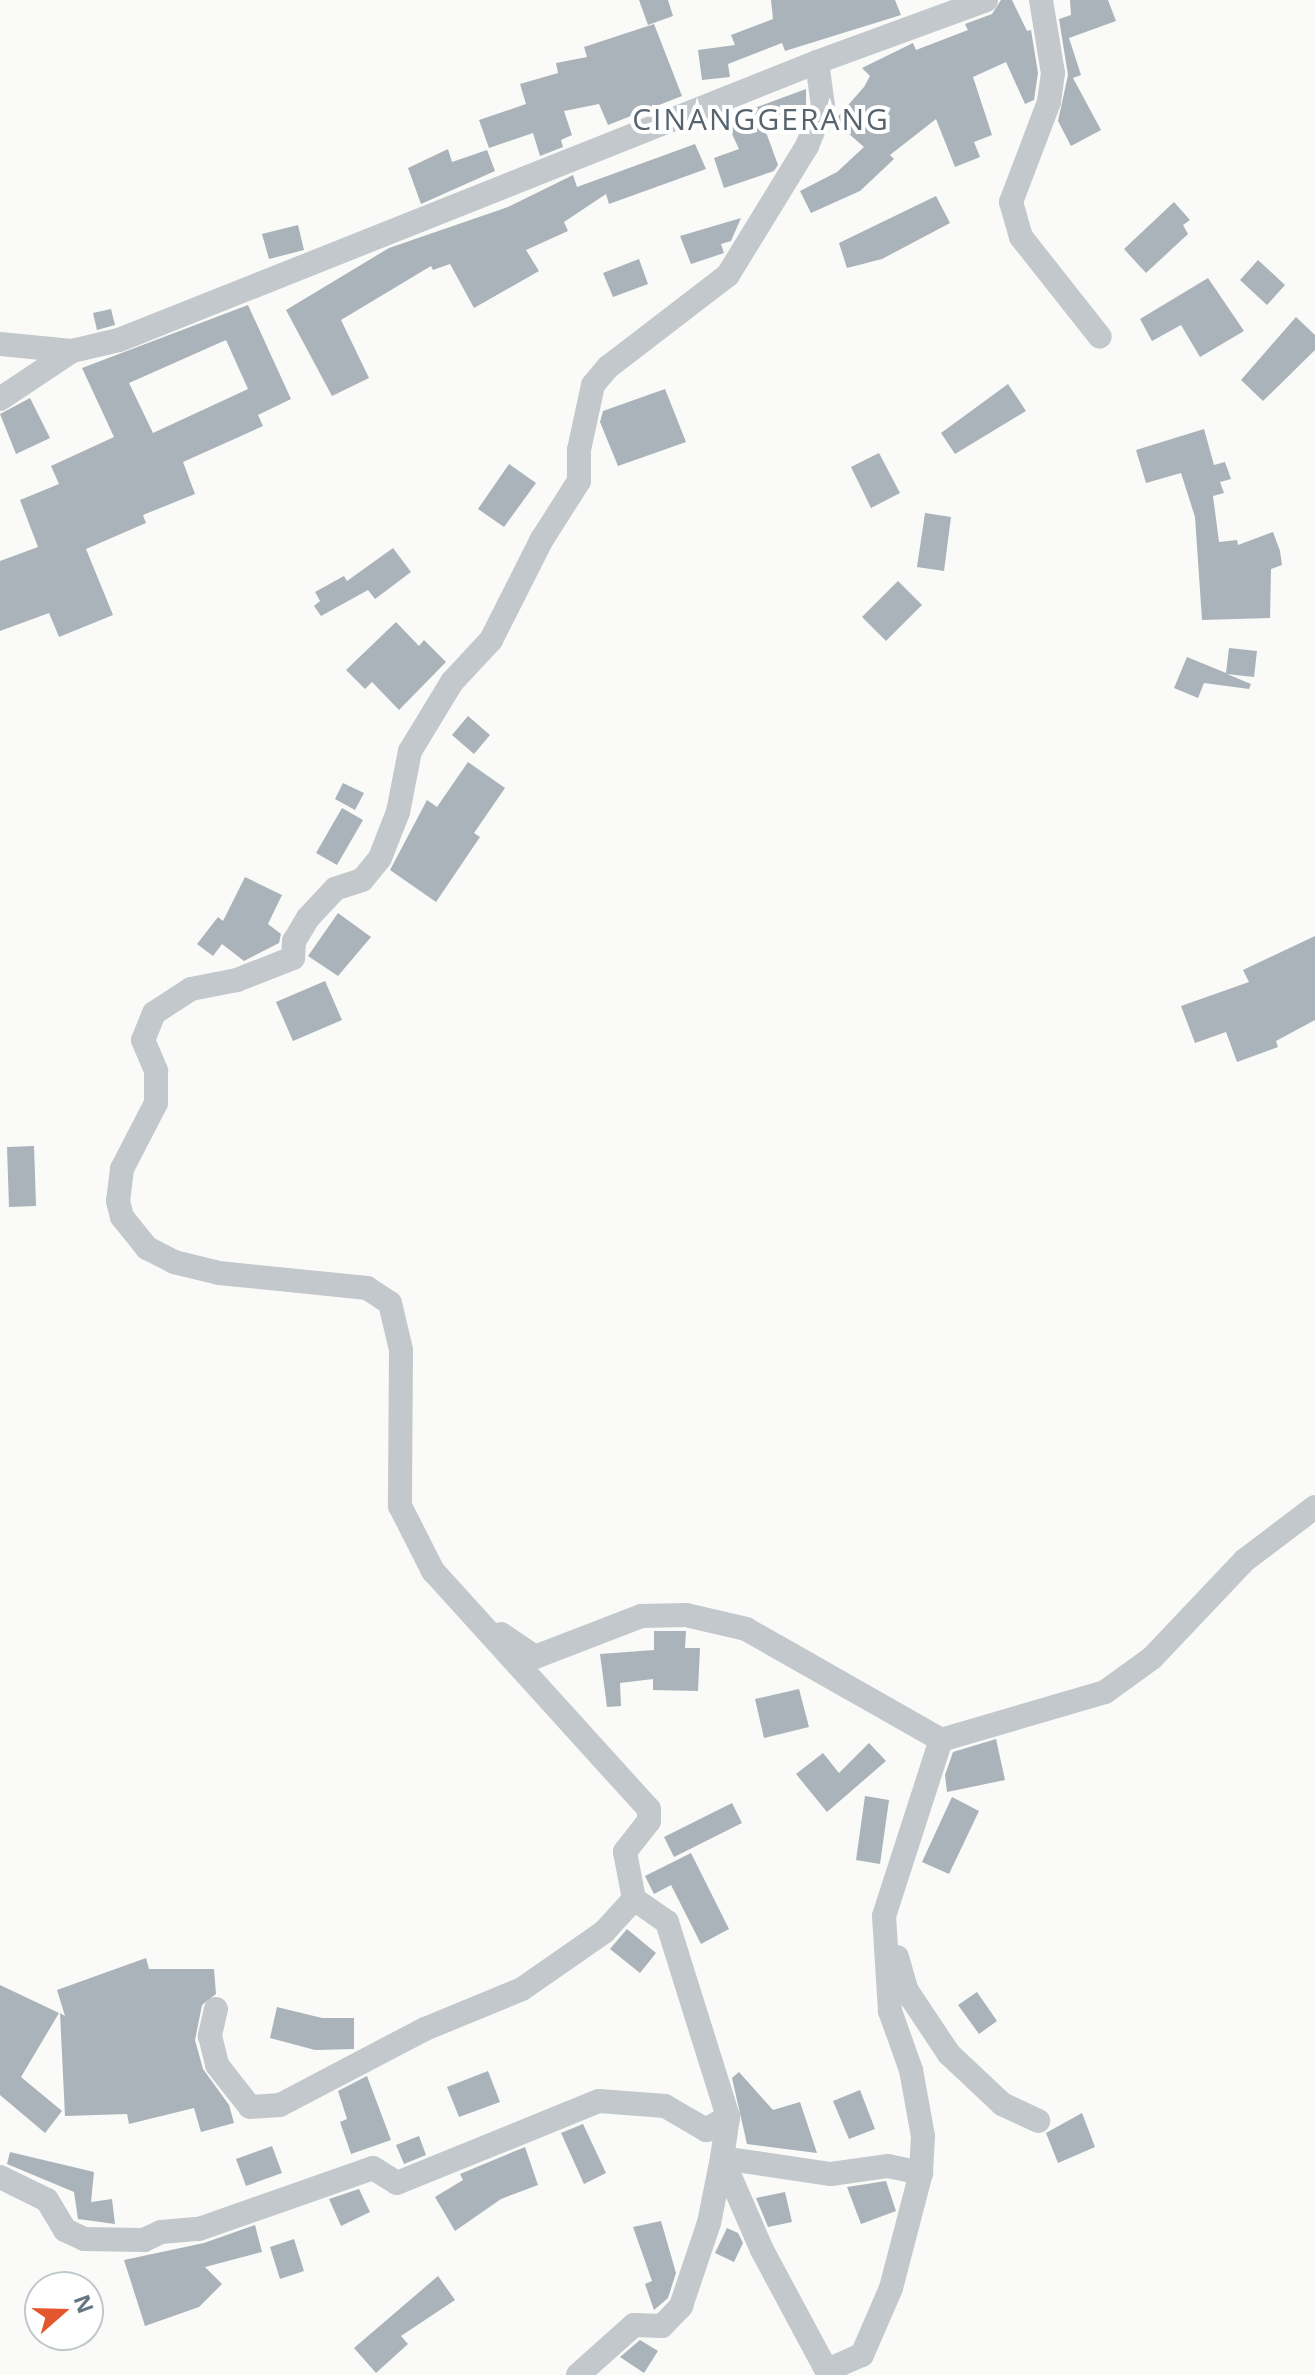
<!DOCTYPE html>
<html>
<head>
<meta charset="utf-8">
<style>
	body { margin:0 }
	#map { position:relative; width:1315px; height:2375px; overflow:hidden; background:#fafaf8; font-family:"Open Sans",sans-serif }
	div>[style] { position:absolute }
	.building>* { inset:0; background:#aab3b9 }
	.street>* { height:24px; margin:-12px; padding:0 12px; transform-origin:12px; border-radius:12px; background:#c3c8cc }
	span { translate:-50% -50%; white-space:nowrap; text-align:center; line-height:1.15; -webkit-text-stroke:8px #fff; paint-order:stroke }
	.quarter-label { font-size:30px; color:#57646e; letter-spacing:2px }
	.north { position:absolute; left:24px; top:2271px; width:80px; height:80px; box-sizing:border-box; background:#fff; border:2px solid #c1c8cd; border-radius:50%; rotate:70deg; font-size:22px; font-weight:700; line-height:32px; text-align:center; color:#657683 }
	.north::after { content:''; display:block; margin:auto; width:28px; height:36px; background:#e4572e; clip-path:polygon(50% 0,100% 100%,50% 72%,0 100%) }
</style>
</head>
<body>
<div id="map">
	<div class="building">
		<i style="clip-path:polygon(639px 0,668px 0,673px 16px,648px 25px)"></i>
		<i style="clip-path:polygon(771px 0,895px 0,901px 15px,785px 51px,782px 43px,728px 64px,730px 77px,702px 80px,698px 50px,735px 45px,731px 35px,773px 19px)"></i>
		<i style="clip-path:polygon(1001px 0,1012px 0,1027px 31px,1031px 30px,1038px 73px,1034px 100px,1025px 104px,1006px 62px,973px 77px,992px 135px,974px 142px,980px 157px,955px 167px,936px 119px,890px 155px,894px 159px,860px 191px,811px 213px,800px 191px,837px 172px,864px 147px,834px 121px,864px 87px,870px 76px,862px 68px,913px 43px,916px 50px,968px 30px,965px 24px,992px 14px)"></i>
		<i style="clip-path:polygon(1070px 0,1108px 0,1116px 21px,1069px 38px,1081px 75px,1073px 78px,1101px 130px,1071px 146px,1058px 121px,1068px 75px,1059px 19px,1071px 15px)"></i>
		<i style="clip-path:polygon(654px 24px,682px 96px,608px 125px,599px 104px,564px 111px,572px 135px,561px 140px,563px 147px,540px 156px,533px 133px,489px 148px,479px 120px,526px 104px,520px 84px,558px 73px,556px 63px,587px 57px,584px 47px)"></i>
		<i style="clip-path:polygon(806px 89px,806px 108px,763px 124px,778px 165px,774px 171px,724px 188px,714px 158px,739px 149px,725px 119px)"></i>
		<i style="clip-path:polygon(695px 144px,706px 169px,609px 204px,606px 194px,564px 222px,568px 231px,526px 250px,539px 271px,474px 308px,450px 264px,433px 270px,431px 266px,341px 320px,369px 378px,332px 396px,286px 310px,389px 248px,508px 207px,573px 175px,577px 187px)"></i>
		<i style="clip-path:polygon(448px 149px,452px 162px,487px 150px,495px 171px,421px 204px,408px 168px)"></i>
		<i style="clip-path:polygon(936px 196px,950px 223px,882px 259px,847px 268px,839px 243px)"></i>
		<i style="clip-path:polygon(1174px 202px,1190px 220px,1183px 225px,1188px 234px,1146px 273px,1124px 249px)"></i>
		<i style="clip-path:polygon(741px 218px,731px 241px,721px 244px,724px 253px,691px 264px,680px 236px)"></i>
		<i style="clip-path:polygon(298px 225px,304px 250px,269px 259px,262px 234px)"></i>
		<i style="clip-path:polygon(639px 259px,648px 284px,613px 297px,603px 273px)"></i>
		<i style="clip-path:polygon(1258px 260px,1285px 285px,1267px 305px,1240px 280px)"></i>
		<i style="clip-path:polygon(1208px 278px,1244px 331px,1200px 357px,1181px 325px,1152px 341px,1140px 319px)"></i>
		<i style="clip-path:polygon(evenodd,248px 305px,291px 399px,258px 415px,263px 426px,183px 462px,195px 494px,143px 515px,146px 523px,86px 549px,113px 615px,59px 637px,49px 613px,0 631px,0 561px,38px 547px,20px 500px,59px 484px,51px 466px,114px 437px,82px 368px,248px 305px,226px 340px,248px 389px,153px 433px,129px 383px,226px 340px)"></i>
		<i style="clip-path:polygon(111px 309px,115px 325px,97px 330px,93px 313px)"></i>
		<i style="clip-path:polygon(1296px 317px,1315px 335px,1315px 350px,1263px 401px,1241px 380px)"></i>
		<i style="clip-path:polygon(1008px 384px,1026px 411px,955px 454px,941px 433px)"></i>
		<i style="clip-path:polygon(665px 389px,686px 442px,618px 466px,600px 422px,603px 411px)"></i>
		<i style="clip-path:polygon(30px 398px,50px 438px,16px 454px,0 414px)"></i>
		<i style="clip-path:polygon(1204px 429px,1214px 465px,1225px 462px,1231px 479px,1220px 482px,1224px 493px,1213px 496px,1219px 542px,1237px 540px,1238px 545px,1273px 532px,1280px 551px,1282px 565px,1271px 569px,1270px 618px,1202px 620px,1195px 517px,1181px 473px,1146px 483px,1136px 450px)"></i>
		<i style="clip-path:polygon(879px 453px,900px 493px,871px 508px,851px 467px)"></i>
		<i style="clip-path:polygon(509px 464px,536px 483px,504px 527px,478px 509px)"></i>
		<i style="clip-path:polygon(925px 513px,951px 517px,944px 571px,917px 567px)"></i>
		<i style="clip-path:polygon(393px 548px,411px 572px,375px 599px,368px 590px,321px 616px,314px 606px,320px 601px,315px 592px,344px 576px,347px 581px)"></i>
		<i style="clip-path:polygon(898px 581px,922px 605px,886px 641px,862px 617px)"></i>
		<i style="clip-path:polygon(396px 622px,419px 646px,424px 640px,446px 662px,399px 710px,372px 682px,365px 689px,346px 670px)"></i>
		<i style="clip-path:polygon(1229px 648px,1257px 651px,1254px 677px,1227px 674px,1251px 684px,1249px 689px,1204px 683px,1198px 698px,1174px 688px,1187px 657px,1226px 673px)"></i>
		<i style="clip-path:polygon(468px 716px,490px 735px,474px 754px,452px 735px)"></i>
		<i style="clip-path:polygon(468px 762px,505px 788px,474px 833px,480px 837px,436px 902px,390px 870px,427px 800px,437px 807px)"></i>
		<i style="clip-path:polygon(343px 783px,364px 793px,355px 810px,335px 799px)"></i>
		<i style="clip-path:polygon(342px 808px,363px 820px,337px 865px,316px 853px)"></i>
		<i style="clip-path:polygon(245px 877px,282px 895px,268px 924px,281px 934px,279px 943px,244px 961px,222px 944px,213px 956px,197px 944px,218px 917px,223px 921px)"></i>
		<i style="clip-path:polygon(338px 913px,371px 937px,338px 976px,308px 956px)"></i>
		<i style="clip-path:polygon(1315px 936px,1315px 1020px,1276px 1041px,1278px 1047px,1237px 1062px,1226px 1032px,1195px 1043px,1181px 1006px,1249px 982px,1243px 970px)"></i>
		<i style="clip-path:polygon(325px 981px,342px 1020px,293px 1041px,276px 1002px)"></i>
		<i style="clip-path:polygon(34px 1146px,36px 1206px,9px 1207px,7px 1147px)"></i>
		<i style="clip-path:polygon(654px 1631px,686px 1631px,685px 1648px,700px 1648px,698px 1691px,653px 1690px,653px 1679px,620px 1683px,621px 1706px,607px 1707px,600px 1654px,654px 1650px)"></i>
		<i style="clip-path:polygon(799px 1689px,809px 1727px,764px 1738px,755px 1699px)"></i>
		<i style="clip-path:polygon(996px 1739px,1005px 1780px,947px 1792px,945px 1775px,953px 1752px)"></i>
		<i style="clip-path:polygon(869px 1743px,886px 1761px,827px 1812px,796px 1774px,823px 1753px,839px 1773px)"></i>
		<i style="clip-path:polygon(865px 1796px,889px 1800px,880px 1864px,856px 1860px)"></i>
		<i style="clip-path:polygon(952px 1797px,979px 1811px,949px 1874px,922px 1862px)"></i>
		<i style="clip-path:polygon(732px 1803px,742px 1823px,674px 1857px,664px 1837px)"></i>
		<i style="clip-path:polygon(691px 1853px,729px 1929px,701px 1944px,671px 1885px,654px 1894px,645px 1876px)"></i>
		<i style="clip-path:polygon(627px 1929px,656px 1953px,640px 1973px,610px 1949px)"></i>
		<i style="clip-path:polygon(146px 1958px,149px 1969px,214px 1969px,216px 1994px,202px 2005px,195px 2040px,203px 2069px,229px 2105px,234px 2123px,201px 2132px,194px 2108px,129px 2124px,127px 2114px,65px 2116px,60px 2013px,65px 2016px,57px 1990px)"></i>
		<i style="clip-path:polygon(0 1985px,59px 2013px,21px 2077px,62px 2111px,45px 2133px,0 2095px)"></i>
		<i style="clip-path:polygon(977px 1992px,997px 2021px,979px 2034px,958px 2005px)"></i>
		<i style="clip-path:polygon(277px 2007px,322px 2018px,354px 2018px,354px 2049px,315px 2050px,270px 2038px)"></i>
		<i style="clip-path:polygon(488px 2071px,500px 2102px,459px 2117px,447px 2087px)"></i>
		<i style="clip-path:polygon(739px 2072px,773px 2110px,800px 2102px,817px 2153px,747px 2144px,732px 2078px)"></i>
		<i style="clip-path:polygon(367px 2076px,391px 2140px,351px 2154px,340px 2122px,347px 2119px,338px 2091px)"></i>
		<i style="clip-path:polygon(860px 2090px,875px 2129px,849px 2139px,833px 2101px)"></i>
		<i style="clip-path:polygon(1082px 2113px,1095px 2147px,1058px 2163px,1046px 2133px)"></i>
		<i style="clip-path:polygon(583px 2124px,606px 2173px,584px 2184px,561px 2133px)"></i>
		<i style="clip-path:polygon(419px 2136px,426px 2155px,404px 2164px,396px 2145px)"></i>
		<i style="clip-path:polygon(272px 2146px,282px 2173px,246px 2186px,236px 2159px)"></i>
		<i style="clip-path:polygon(525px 2147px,538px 2185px,501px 2199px,455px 2231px,435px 2197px,463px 2180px,460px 2174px)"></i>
		<i style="clip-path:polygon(10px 2152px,94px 2172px,91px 2202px,112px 2199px,115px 2224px,78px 2219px,74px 2192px,7px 2164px)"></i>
		<i style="clip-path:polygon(886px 2181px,896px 2211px,861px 2224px,847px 2187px)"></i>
		<i style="clip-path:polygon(359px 2189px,370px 2212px,341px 2226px,329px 2199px)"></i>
		<i style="clip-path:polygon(785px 2192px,792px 2222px,768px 2227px,756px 2198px)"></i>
		<i style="clip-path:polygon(661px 2221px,676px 2273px,668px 2298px,654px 2310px,645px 2284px,652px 2281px,633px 2227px)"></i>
		<i style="clip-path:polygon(255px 2225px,262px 2252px,205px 2267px,222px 2284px,199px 2307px,145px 2326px,124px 2260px,204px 2243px)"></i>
		<i style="clip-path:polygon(727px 2228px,738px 2233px,743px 2243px,734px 2262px,715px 2253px)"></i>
		<i style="clip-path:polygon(294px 2239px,304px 2271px,280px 2279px,270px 2247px)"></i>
		<i style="clip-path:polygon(438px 2276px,455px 2300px,401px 2336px,408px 2344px,376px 2373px,354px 2348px)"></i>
		<i style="clip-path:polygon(640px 2340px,658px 2351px,644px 2373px,620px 2357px)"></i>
	</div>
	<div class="street">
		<i style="left:1041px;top:0;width:74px;rotate:80.7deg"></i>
		<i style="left:1053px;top:73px;width:29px;rotate:98deg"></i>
		<i style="left:1049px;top:102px;width:107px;rotate:110.8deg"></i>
		<i style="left:1011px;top:202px;width:36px;rotate:74deg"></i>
		<i style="left:1021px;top:237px;width:127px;rotate:51.7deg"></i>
		<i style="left:817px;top:62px;width:180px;rotate:-20.1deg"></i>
		<i style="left:0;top:344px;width:72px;rotate:5.6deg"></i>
		<i style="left:0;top:399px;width:87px;rotate:-33.7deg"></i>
		<i style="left:72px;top:351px;width:48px;rotate:-13.2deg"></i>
		<i style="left:119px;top:340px;width:751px;rotate:-21.72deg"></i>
		<i style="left:817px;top:62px;width:44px;rotate:82.2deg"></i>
		<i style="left:823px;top:106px;width:43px;rotate:111.8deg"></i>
		<i style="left:807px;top:146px;width:151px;rotate:121.5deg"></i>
		<i style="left:728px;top:275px;width:151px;rotate:142.5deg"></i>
		<i style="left:608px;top:367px;width:23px;rotate:130deg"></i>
		<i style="left:593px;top:385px;width:66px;rotate:102.2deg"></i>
		<i style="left:579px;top:450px;width:31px;rotate:90deg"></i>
		<i style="left:579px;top:481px;width:69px;rotate:122.5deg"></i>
		<i style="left:542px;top:539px;width:113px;rotate:116.8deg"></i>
		<i style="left:491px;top:640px;width:57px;rotate:132.9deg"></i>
		<i style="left:452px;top:682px;width:81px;rotate:121.3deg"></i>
		<i style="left:410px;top:751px;width:62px;rotate:101.1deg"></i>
		<i style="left:398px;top:812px;width:49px;rotate:111.4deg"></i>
		<i style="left:380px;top:858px;width:28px;rotate:129deg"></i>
		<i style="left:362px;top:880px;width:28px;rotate:162deg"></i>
		<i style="left:335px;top:889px;width:40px;rotate:133deg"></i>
		<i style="left:308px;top:918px;width:27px;rotate:121deg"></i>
		<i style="left:294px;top:941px;width:17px;rotate:93deg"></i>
		<i style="left:293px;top:958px;width:60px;rotate:158.6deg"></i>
		<i style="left:237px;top:980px;width:47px;rotate:168.9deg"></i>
		<i style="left:191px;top:989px;width:44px;rotate:147deg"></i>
		<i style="left:154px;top:1013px;width:29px;rotate:112deg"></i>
		<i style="left:143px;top:1040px;width:34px;rotate:67deg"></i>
		<i style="left:156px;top:1071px;width:32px;rotate:90deg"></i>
		<i style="left:156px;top:1103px;width:74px;rotate:117.3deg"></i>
		<i style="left:122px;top:1169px;width:32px;rotate:97deg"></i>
		<i style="left:118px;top:1201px;width:16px;rotate:76deg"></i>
		<i style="left:122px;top:1217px;width:40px;rotate:51deg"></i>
		<i style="left:147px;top:1248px;width:30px;rotate:27deg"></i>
		<i style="left:174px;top:1262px;width:46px;rotate:13.7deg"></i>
		<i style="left:219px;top:1273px;width:149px;rotate:5.8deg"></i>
		<i style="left:367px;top:1288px;width:27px;rotate:33deg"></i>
		<i style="left:390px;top:1303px;width:48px;rotate:76.8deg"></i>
		<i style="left:401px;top:1350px;width:156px;rotate:90.4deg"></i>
		<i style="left:400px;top:1506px;width:73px;rotate:63.1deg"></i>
		<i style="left:433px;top:1571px;width:321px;rotate:47.8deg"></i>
		<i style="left:649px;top:1809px;width:12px;rotate:90deg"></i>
		<i style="left:649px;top:1821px;width:39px;rotate:128deg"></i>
		<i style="left:625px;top:1852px;width:48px;rotate:79.2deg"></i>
		<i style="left:634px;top:1899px;width:40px;rotate:34.9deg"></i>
		<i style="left:667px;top:1922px;width:204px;rotate:72.6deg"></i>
		<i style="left:728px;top:2117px;width:41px;rotate:98.3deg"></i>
		<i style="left:722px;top:2158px;width:100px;rotate:66.5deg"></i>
		<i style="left:762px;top:2250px;width:142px;rotate:61.8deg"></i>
		<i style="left:501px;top:1634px;width:41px;rotate:34.1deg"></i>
		<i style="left:535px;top:1657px;width:114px;rotate:-21.1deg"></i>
		<i style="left:641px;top:1616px;width:45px;rotate:-1.3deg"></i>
		<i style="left:686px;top:1615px;width:62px;rotate:13.1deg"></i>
		<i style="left:746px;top:1629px;width:224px;rotate:29.6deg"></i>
		<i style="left:897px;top:1957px;width:35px;rotate:74deg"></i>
		<i style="left:907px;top:1991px;width:76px;rotate:56.3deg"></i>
		<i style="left:949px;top:2054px;width:73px;rotate:43.3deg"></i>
		<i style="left:1002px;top:2104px;width:40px;rotate:25deg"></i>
		<i style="left:216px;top:2009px;width:28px;rotate:103deg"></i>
		<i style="left:210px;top:2036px;width:30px;rotate:76deg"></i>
		<i style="left:217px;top:2065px;width:53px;rotate:51.8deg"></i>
		<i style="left:250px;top:2107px;width:30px;rotate:-4deg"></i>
		<i style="left:280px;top:2105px;width:164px;rotate:-27.7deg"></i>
		<i style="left:425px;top:2029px;width:105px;rotate:-22.4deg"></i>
		<i style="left:522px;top:1989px;width:100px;rotate:-34.8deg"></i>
		<i style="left:604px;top:1932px;width:45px;rotate:-47.7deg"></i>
		<i style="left:0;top:2177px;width:52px;rotate:26.1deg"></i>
		<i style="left:47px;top:2200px;width:35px;rotate:59deg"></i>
		<i style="left:65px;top:2230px;width:21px;rotate:25deg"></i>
		<i style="left:84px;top:2239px;width:60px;rotate:1deg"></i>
		<i style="left:144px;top:2240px;width:19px;rotate:-25deg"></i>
		<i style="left:161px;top:2232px;width:38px;rotate:-5deg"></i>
		<i style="left:199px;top:2229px;width:184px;rotate:-19.3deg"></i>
		<i style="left:373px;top:2168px;width:28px;rotate:32deg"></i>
		<i style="left:397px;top:2183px;width:218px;rotate:-22.1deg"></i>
		<i style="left:599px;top:2101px;width:66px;rotate:4.3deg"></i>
		<i style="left:665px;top:2106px;width:48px;rotate:30.3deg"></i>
		<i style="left:706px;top:2130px;width:26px;rotate:-31deg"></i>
		<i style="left:830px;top:2369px;width:35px;rotate:-24deg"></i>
		<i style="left:862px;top:2355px;width:73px;rotate:-66.6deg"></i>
		<i style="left:891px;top:2288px;width:119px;rotate:-75.4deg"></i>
		<i style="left:921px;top:2173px;width:37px;rotate:-87deg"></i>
		<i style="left:923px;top:2136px;width:67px;rotate:-100.3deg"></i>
		<i style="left:911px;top:2070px;width:63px;rotate:-109.6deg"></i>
		<i style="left:890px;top:2011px;width:95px;rotate:-93.6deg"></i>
		<i style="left:884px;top:1916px;width:185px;rotate:-72.1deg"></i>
		<i style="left:941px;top:1740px;width:171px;rotate:-16.3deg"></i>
		<i style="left:1105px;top:1692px;width:58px;rotate:-35.9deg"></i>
		<i style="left:1152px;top:1658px;width:135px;rotate:-46.5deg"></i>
		<i style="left:1245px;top:1560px;width:88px;rotate:-37.1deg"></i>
		<i style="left:578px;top:2375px;width:75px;rotate:-41.8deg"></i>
		<i style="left:634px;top:2325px;width:28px;rotate:2deg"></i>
		<i style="left:662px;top:2326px;width:28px;rotate:-46deg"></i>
		<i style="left:681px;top:2306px;width:88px;rotate:-71.4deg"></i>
		<i style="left:709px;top:2223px;width:66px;rotate:-78.7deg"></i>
		<i style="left:722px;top:2158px;width:110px;rotate:8.4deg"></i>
		<i style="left:831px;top:2174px;width:58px;rotate:-8deg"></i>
		<i style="left:888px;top:2166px;width:34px;rotate:12deg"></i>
	</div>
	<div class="quarter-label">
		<span style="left:761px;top:119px">CINANGGERANG</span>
	</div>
	<div class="north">N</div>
</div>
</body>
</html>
